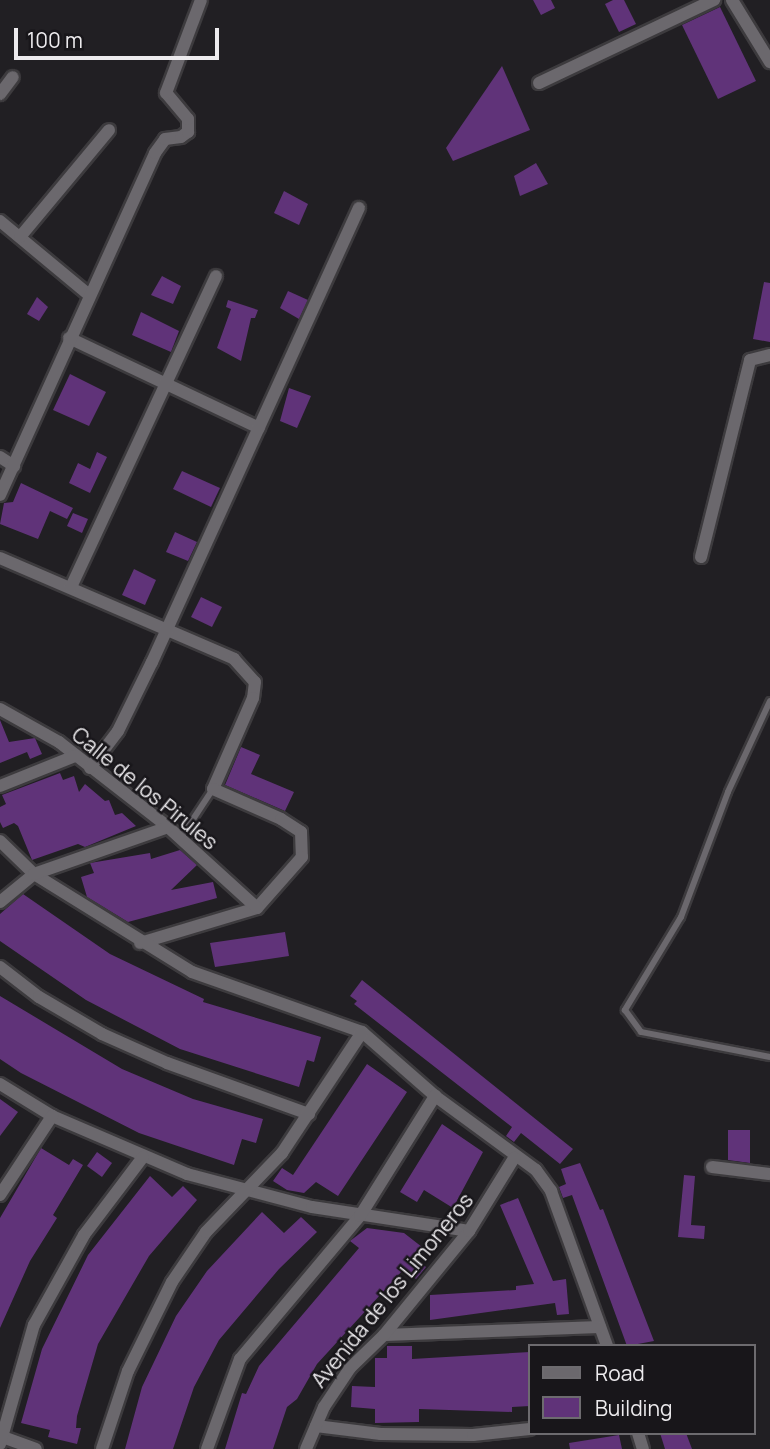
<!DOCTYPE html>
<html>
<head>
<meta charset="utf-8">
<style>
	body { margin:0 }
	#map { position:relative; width:770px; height:1449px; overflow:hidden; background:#211f23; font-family:Manrope,sans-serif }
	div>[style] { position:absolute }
	.building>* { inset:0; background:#603379 }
	.roads { filter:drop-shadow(2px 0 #3d3b3e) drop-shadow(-2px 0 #3d3b3e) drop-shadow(0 2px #3d3b3e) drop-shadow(0 -2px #3d3b3e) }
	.service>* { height:6px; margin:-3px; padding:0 3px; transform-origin:3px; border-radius:3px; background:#6b686d }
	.minor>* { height:12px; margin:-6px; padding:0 6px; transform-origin:6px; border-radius:6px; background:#6b686d }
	span { translate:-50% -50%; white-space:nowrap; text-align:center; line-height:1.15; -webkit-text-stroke:5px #18161a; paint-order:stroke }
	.street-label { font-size:21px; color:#edebee }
	.legend { position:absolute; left:528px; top:1344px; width:228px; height:91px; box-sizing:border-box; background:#18161a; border:2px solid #6d6b6f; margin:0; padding:9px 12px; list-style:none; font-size:21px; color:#edebee }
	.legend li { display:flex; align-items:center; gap:14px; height:35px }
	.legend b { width:35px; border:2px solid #6d6b6f }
	.scale { position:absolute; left:14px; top:28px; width:205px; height:32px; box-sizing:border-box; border:4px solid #edebee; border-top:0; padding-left:9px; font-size:21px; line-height:24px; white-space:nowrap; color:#edebee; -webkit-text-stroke:5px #18161a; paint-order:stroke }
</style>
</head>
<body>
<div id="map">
	<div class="building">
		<i style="clip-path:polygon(533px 0,551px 0,555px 8px,541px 15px)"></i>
		<i style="clip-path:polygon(613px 0,624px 0,636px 24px,619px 32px,605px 4px)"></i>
		<i style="clip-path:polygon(720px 7px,756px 81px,718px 99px,682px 25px)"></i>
		<i style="clip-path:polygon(502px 66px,530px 130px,453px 161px,446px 148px)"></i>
		<i style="clip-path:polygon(536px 163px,548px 184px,520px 196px,514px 176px)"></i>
		<i style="clip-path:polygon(284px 191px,308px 204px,299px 225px,274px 213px)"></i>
		<i style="clip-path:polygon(162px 276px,181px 286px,173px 304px,151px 295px)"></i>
		<i style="clip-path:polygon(764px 282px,770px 283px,770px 342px,753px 339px)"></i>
		<i style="clip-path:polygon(288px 291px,308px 300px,299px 319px,280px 308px)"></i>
		<i style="clip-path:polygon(37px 297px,48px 307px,39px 321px,27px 314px)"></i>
		<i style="clip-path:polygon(228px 300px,258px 310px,255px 318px,251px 318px,241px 361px,217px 348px,231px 309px,226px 307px)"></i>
		<i style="clip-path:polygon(141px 312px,179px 331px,171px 352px,132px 335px)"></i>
		<i style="clip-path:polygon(70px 374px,106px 392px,89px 426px,53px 410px)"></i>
		<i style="clip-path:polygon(289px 388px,311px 396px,297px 428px,280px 421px)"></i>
		<i style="clip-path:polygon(97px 452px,107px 457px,90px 493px,69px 483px,78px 463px,90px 469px)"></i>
		<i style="clip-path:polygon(182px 471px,220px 488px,211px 507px,173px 489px)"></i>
		<i style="clip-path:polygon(21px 483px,73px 508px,67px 519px,50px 511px,38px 539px,0 524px,4px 503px,13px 502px)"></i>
		<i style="clip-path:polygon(73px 513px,88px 519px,82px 533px,67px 526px)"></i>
		<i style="clip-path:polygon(175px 532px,197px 542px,188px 561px,166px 552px)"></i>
		<i style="clip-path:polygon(134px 569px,156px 580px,145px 605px,122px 595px)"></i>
		<i style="clip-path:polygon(201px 597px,222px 607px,212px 627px,191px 617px)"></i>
		<i style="clip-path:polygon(0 720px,9px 742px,35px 738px,42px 754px,30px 759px,27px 752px,0 763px)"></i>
		<i style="clip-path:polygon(241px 747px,260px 755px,251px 774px,294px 792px,285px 811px,225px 785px)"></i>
		<i style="clip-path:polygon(60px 773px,63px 780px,74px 776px,79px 792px,85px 784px,105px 801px,109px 800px,115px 815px,122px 813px,136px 826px,85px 847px,78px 844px,32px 860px,18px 826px,14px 823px,3px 828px,0 822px,0 807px,6px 804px,2px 795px)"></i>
		<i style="clip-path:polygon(180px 850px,197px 865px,171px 890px,213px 882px,217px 898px,128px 922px,87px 897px,81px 877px,94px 873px,90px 863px,150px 853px,151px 859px)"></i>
		<i style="clip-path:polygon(23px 894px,110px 954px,204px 999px,203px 1002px,321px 1037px,314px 1062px,307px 1060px,299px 1087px,180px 1049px,86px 1000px,0 941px,0 914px)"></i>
		<i style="clip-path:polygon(285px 932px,289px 956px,215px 967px,210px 943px)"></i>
		<i style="clip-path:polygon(362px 980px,573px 1149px,560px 1164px,521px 1133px,514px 1142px,506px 1136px,512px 1127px,354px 1004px,357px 1001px,350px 996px)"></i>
		<i style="clip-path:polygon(0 996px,122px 1069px,193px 1099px,263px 1119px,256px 1143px,242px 1139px,234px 1165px,139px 1133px,21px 1073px,0 1059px)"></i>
		<i style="clip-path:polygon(367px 1064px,407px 1092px,338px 1196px,316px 1182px,304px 1193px,287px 1190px,273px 1181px,282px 1168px,293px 1175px)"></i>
		<i style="clip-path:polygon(0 1099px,18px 1112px,0 1136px)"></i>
		<i style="clip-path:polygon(442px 1124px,483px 1152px,453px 1208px,424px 1190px,417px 1202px,400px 1192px)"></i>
		<i style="clip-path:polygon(728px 1130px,750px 1130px,750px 1163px,728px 1160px)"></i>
		<i style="clip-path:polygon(41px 1148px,69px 1165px,73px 1159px,83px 1165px,53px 1215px,57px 1218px,30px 1261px,0 1328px,0 1218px)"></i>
		<i style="clip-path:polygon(97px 1152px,112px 1163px,102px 1177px,87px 1166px)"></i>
		<i style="clip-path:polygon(580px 1163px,600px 1210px,603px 1209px,654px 1341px,627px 1346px,572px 1195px,563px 1198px,559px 1187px,566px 1184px,561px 1169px)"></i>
		<i style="clip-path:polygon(684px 1175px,695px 1176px,691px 1225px,705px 1226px,704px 1239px,678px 1237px)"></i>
		<i style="clip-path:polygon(150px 1176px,172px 1197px,183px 1186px,197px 1200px,149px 1256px,98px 1344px,77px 1416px,76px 1428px,81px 1428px,77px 1444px,48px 1437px,50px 1430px,21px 1423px,42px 1349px,88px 1255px)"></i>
		<i style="clip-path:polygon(518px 1198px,553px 1281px,566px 1279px,569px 1314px,557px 1315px,555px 1303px,430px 1320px,430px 1295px,516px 1290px,516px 1286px,534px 1284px,500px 1205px)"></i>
		<i style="clip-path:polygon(262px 1212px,284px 1233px,301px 1217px,317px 1232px,279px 1269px,219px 1340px,194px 1387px,173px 1449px,125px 1449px,142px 1387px,176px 1316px,207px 1271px)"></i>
		<i style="clip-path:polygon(367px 1228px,404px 1233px,422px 1247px,414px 1257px,426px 1267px,416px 1279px,402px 1271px,317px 1364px,297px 1399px,287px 1407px,273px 1449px,225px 1449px,242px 1393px,246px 1394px,259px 1366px,359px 1248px,350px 1241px)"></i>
		<i style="clip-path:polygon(387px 1346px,412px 1346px,412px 1359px,530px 1352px,530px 1406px,512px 1407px,512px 1412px,419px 1409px,419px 1422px,375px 1423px,375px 1409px,351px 1407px,352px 1386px,375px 1387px,375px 1358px,387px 1358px)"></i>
		<i style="clip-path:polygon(660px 1433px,686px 1433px,692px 1449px,665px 1449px)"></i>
		<i style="clip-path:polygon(619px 1435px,622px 1449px,570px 1449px,569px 1443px)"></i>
	</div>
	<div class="roads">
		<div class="service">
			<i style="left:770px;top:701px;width:100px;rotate:114.8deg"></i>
			<i style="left:728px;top:792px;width:134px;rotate:110.6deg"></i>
			<i style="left:681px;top:917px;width:109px;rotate:121.1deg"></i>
			<i style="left:625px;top:1010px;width:27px;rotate:54deg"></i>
			<i style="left:641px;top:1032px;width:131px;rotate:11deg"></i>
			<i style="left:180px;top:839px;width:60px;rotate:-56.6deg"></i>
		</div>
		<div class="minor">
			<i style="left:732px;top:0;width:73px;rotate:58.5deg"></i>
			<i style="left:539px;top:83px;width:194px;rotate:-25.4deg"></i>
			<i style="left:0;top:94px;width:21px;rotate:-53deg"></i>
			<i style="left:0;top:221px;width:116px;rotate:39.7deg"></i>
			<i style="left:20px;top:237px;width:139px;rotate:-50.2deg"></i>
			<i style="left:69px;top:338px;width:210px;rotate:25.3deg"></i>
			<i style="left:0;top:457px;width:17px;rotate:33deg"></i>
			<i style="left:0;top:495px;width:375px;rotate:-65.6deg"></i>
			<i style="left:155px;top:153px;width:17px;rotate:-54deg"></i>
			<i style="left:165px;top:139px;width:16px;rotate:-7deg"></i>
			<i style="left:181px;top:137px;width:9px;rotate:-36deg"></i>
			<i style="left:188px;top:132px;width:13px;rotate:-90deg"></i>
			<i style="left:188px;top:119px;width:34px;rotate:-130deg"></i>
			<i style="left:166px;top:93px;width:99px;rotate:-69.4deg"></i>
			<i style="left:701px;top:557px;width:203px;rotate:-76deg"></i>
			<i style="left:750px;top:360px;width:21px;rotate:-14deg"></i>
			<i style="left:0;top:558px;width:255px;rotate:23.3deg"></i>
			<i style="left:234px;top:659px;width:31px;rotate:48deg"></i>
			<i style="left:255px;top:682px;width:16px;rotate:97deg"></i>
			<i style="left:253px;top:698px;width:99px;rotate:113.7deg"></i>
			<i style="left:213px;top:789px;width:74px;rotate:23.8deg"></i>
			<i style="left:281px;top:819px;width:24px;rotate:33deg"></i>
			<i style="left:301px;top:832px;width:25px;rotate:88deg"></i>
			<i style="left:302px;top:857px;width:68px;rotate:131.4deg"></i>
			<i style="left:257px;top:908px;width:122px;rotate:163.3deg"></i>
			<i style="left:71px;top:587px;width:343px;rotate:-65deg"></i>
			<i style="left:0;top:709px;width:68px;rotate:29.2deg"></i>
			<i style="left:59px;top:742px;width:138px;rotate:37.9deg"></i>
			<i style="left:168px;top:827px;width:120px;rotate:42.3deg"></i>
			<i style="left:90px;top:768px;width:46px;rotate:-52.9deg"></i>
			<i style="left:118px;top:731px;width:77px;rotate:-63.8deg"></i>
			<i style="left:152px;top:662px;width:499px;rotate:-65.5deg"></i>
			<i style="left:0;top:786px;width:81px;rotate:-21.8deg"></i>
			<i style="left:0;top:841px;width:47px;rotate:44.1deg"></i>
			<i style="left:34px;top:874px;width:186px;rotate:31.8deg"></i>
			<i style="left:192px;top:972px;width:180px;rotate:19.4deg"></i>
			<i style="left:362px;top:1032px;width:97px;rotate:41.2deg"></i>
			<i style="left:435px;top:1096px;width:125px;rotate:36.2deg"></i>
			<i style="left:536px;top:1170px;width:26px;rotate:54deg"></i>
			<i style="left:551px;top:1191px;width:165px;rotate:70.1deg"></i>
			<i style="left:0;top:902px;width:44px;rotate:-39.5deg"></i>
			<i style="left:34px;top:874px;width:142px;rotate:-19.3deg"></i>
			<i style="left:0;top:967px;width:49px;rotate:37.6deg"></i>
			<i style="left:39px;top:997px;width:73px;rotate:30.4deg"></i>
			<i style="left:102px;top:1034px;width:71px;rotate:24deg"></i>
			<i style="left:167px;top:1063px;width:151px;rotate:19.8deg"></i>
			<i style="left:0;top:1084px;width:61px;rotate:31.6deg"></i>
			<i style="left:52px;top:1116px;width:147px;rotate:23.2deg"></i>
			<i style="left:187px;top:1174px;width:129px;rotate:14.8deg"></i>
			<i style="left:312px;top:1207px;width:159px;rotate:8.7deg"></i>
			<i style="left:712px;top:1167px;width:58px;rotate:6.9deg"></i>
			<i style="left:0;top:1195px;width:95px;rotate:-56.6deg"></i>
			<i style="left:384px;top:1335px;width:216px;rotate:-2.1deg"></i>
			<i style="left:316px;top:1426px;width:65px;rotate:7deg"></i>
			<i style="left:381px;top:1434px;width:92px;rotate:0.6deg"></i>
			<i style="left:473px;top:1435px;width:57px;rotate:-6deg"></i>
			<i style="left:638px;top:1433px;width:17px;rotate:73deg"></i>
			<i style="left:0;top:1436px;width:38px;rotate:20deg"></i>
			<i style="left:0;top:1444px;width:124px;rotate:-74.1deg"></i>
			<i style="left:34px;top:1325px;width:103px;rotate:-60.9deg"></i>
			<i style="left:84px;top:1235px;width:98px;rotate:-52.9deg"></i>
			<i style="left:102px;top:1449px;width:82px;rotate:-71.6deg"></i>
			<i style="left:128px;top:1371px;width:99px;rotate:-63.7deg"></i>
			<i style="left:172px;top:1282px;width:60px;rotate:-55.8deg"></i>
			<i style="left:206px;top:1232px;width:110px;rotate:-46.1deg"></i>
			<i style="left:282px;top:1153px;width:145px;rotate:-56.5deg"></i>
			<i style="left:207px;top:1449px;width:96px;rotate:-69.9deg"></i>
			<i style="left:240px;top:1359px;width:187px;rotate:-50deg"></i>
			<i style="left:360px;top:1216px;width:142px;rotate:-58deg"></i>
			<i style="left:306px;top:1449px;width:46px;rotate:-66.8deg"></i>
			<i style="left:324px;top:1407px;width:47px;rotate:-56.3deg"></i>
			<i style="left:350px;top:1368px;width:47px;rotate:-44.1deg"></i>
			<i style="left:384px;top:1335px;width:134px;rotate:-50.7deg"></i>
			<i style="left:469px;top:1231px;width:86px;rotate:-58.3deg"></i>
		</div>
	</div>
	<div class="street-label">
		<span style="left:145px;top:788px;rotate:39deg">Calle de los Pirules</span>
		<span style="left:392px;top:1290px;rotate:-51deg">Avenida de los Limoneros</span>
	</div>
	<ul class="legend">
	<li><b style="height:9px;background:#6b686d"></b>Road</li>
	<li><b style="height:19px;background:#603379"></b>Building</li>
	</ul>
	<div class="scale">100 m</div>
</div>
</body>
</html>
